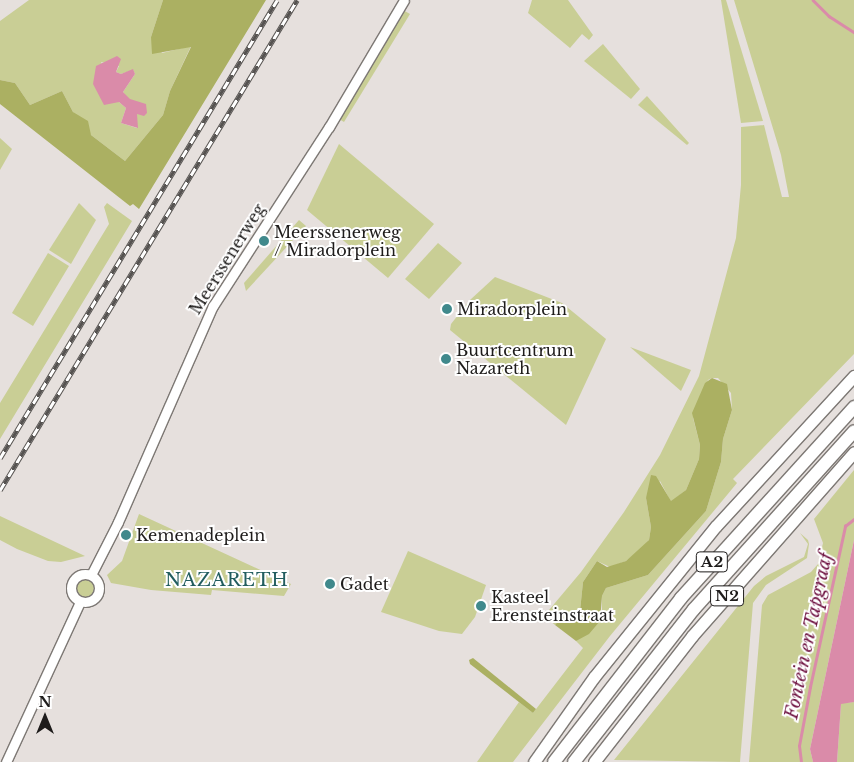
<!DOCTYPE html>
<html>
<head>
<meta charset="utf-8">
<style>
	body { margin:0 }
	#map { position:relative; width:854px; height:762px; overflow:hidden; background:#e6e0dd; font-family:"Libre Baskerville",serif }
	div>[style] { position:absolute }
	.green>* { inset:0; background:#c9ce95 }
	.round { border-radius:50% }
	.forest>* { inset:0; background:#abb062 }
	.water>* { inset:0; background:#da8ba9 }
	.stream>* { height:2.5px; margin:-1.25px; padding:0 1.25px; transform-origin:1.25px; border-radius:1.25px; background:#da8ba9 }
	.roads { filter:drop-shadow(1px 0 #7d7874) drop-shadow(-1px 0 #7d7874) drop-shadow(0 1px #7d7874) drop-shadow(0 -1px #7d7874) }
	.tertiary>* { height:9px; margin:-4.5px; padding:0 4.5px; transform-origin:4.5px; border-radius:4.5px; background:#fff }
	.tertiary>.ring { margin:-4.5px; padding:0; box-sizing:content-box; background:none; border:9px solid #fff; border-radius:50% }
	.trunk>* { height:11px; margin:-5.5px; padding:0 5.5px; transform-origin:5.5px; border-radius:5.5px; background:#fff }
	.motorway>* { height:12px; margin:-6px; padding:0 6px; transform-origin:6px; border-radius:6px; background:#fff }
	.rail>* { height:4.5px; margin-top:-2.25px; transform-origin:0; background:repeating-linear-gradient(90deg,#fff 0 8px,#565351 0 16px); box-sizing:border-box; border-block:1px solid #565351 }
	.dots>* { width:14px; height:14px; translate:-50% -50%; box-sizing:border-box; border:2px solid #fff; border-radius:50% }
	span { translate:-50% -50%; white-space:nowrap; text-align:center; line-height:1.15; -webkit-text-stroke:4px #fff; paint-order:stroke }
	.shield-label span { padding:1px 4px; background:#fff; border:1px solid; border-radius:4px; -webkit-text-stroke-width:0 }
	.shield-label { font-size:15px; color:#1e1c1b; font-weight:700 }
	.poi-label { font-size:16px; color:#1e1c1b }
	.left { translate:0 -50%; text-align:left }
	.street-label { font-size:16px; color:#1e1c1b }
	.neighbourhood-label { font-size:18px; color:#225d5f; letter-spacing:1px }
	.water-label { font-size:18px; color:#6c0e3e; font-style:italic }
	.north { position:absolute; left:20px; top:692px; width:50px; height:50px; -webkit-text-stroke:4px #fff; paint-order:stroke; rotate:0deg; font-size:14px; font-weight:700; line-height:20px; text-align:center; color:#1e1c1b }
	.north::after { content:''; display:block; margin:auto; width:18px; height:22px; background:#1e1c1b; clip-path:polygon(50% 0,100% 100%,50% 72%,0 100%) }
</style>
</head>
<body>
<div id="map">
	<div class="green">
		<i style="clip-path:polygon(evenodd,29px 0,163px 0,151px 37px,162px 53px,191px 46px,170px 91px,163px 115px,125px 161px,91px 135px,73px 112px,62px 91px,30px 105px,15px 83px,0 80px,0 21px,29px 0,101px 62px,119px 66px,116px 72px,121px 74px,133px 70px,135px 74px,123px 92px,137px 113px,137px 128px,121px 123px,126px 108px,119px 102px,101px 62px)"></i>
		<i style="clip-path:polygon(532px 0,568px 0,593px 35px,589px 40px,582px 34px,570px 48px,528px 13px)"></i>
		<i style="clip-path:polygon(721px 0,726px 0,763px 121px,741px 123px)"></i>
		<i style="clip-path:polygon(734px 0,854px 0,854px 354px,733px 479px,737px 483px,610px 636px,513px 762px,477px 762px,519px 702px,533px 713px,583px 648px,576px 641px,602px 615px,602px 596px,606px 588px,648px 575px,706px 511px,721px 462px,723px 439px,732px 410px,731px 393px,718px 378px,712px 378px,708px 380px,693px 418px,700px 445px,699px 459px,686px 490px,671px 502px,660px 481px,646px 498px,651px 527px,649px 540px,643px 548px,626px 561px,610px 567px,597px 561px,583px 582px,580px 611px,561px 618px,555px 625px,544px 616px,581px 572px,624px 512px,660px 455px,699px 376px,736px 238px,741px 185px,741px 127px,764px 125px,782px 197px,789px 197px,781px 155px)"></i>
		<i style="clip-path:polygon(403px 10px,410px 14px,344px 122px,339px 119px)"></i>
		<i style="clip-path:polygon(603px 44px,640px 89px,631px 99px,584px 61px)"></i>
		<i style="clip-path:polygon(647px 96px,689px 143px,687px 145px,638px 105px)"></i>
		<i style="clip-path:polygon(0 138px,12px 149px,0 170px)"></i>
		<i style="clip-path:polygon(339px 144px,434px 224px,388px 278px,307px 210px)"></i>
		<i style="clip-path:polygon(79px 203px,96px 220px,71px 264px,49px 250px)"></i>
		<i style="clip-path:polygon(107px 203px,132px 221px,0 439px,0 403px,109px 224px,104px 207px)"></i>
		<i style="clip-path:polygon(299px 220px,306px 226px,246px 291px,244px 283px)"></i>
		<i style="clip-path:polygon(438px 243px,462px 263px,429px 299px,405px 279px)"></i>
		<i style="clip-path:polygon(48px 253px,69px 266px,33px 326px,12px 313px)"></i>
		<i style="clip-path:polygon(495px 277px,562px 303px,606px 339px,566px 425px,450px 330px,451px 324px,470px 300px)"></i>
		<i style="clip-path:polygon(630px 347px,691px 370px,681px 391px)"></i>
		<i style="clip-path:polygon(854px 470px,854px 540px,810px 749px,813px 762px,749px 762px,762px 605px,768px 595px,811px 572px,818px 564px,823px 543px,814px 519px)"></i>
		<i style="clip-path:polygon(139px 514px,291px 584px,284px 596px,212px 590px,211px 595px,151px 590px,111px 583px,107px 575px,122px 561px)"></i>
		<i style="clip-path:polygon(0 516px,85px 556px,61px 562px,48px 561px,17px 549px,0 540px)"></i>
		<i style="clip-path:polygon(800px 533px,808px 540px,809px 544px,807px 558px,766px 585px,753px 603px,740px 762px,614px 760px,754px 586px,766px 576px,804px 557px,808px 544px)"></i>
		<i style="clip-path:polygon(408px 551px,486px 585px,475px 617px,462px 634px,439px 631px,381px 612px)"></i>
		<i class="round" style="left:74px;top:578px;width:20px;height:20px"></i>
		<i style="clip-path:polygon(854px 702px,854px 762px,837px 762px,841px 703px)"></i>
	</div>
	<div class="forest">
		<i style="clip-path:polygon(163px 0,266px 0,139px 209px,133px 204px,130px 206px,0 104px,0 80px,15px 83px,30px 105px,62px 91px,73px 112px,88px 121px,91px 135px,125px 161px,163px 115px,170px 91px,191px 47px,152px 54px,151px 37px)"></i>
		<i style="clip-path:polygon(712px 378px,727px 384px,732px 410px,723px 439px,721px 462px,706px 511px,648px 575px,606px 588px,602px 596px,600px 621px,589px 634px,576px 641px,555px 625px,561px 618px,580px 611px,583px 582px,597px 561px,607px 567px,626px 561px,649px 540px,651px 527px,646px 498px,651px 475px,656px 476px,671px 501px,686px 490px,699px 459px,700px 445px,692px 413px,705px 383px)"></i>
		<i style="clip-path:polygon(473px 658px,536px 709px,533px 713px,470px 664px,469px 660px)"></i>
	</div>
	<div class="water">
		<i style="clip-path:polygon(117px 56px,121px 59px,116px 72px,121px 74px,133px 69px,135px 74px,123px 92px,130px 99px,146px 104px,147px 113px,144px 116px,137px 114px,138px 128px,121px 123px,126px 108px,119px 102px,104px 105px,93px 84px,96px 66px)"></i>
		<i style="clip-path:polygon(854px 540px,854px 702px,841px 704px,837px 762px,813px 762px,810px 749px)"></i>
	</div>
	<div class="stream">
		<i style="left:813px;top:0;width:23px;rotate:45deg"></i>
		<i style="left:829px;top:16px;width:30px;rotate:33deg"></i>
		<i style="left:801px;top:762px;width:16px;rotate:-97deg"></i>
		<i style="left:799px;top:746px;width:60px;rotate:-79.4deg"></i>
		<i style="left:810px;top:687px;width:165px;rotate:-77.7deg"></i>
		<i style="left:845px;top:526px;width:11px;rotate:-38deg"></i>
	</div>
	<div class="roads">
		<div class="tertiary">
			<i class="ring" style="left:71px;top:574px;width:19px;height:19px"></i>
			<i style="left:91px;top:575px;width:59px;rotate:-63deg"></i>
			<i style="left:118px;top:522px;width:236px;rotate:-66.3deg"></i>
			<i style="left:213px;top:306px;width:213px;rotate:-57.1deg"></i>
			<i style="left:329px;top:127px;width:147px;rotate:-59.4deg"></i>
			<i style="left:6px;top:762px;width:176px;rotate:-65.2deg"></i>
		</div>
		<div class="trunk">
			<i style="left:534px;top:762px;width:104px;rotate:-54.8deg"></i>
			<i style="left:594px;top:677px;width:194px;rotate:-51.1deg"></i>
			<i style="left:716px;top:526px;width:204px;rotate:-47.4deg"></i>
			<i style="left:594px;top:762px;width:160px;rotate:-52.1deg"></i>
			<i style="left:692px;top:636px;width:245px;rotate:-48.6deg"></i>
		</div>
		<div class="motorway">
			<i style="left:554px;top:762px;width:207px;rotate:-52.2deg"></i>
			<i style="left:681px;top:598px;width:258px;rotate:-47.8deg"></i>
			<i style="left:574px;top:762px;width:194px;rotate:-51.9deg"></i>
			<i style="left:694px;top:609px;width:239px;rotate:-48deg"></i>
		</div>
	</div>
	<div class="rail">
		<i style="left:0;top:458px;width:535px;rotate:-58.83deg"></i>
		<i style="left:0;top:490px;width:573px;rotate:-58.78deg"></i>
	</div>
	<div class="dots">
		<i style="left:264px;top:241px;background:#40898c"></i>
		<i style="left:447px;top:309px;background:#40898c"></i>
		<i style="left:446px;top:359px;background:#40898c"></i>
		<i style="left:126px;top:535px;background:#40898c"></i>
		<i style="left:330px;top:584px;background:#40898c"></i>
		<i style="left:481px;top:606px;background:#40898c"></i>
	</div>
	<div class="shield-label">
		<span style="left:712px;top:562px">A2</span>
		<span style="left:727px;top:596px">N2</span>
	</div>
	<div class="poi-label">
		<span class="left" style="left:274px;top:241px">Meerssenerweg<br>/ Miradorplein</span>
		<span class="left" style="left:457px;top:309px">Miradorplein</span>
		<span class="left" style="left:456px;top:359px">Buurtcentrum<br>Nazareth</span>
		<span class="left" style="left:136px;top:535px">Kemenadeplein</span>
		<span class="left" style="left:340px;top:584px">Gadet</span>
		<span class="left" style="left:491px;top:606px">Kasteel<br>Erensteinstraat</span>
	</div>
	<div class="street-label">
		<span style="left:227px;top:259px;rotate:-58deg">Meerssenerweg</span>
	</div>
	<div class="neighbourhood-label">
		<span style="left:227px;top:580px">NAZARETH</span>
	</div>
	<div class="water-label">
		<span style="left:809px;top:636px;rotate:-78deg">Fontein en Tapgraaf</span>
	</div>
	<div class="north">N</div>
</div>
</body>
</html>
